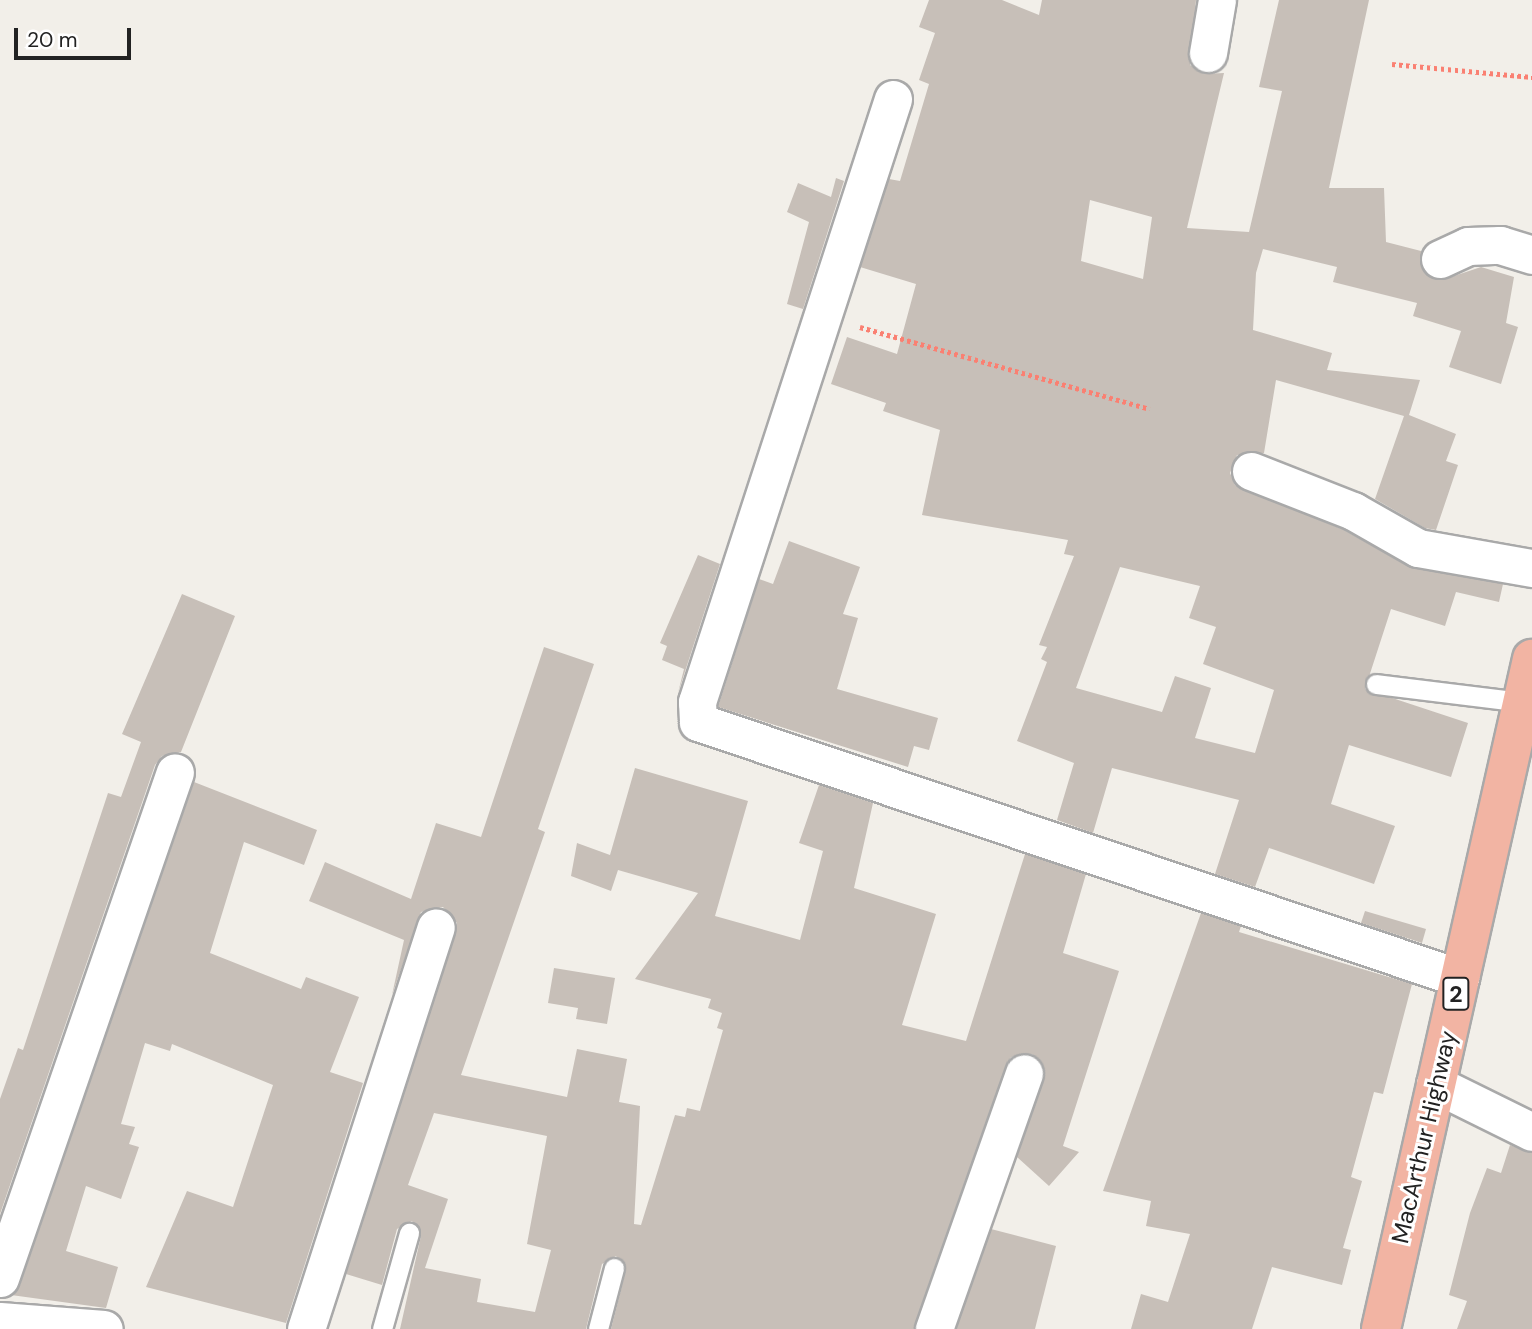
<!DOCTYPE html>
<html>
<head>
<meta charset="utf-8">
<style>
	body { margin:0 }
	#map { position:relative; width:1532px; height:1329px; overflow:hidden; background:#f2efe9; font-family:"DM Sans",sans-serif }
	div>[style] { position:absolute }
	.building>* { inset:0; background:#c7bfb8 }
	.path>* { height:4.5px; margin-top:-2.25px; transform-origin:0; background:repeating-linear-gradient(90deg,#fa8072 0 3.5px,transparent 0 7px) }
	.roads { filter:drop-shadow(2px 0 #a9a9a9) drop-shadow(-2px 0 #a9a9a9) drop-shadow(0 2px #a9a9a9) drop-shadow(0 -2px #a9a9a9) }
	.service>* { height:19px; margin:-9.5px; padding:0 9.5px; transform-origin:9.5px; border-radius:9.5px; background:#fff }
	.minor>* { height:37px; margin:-18.5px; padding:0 18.5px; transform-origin:18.5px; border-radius:18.5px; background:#fff }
	.trunk>* { height:38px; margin:-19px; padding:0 19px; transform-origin:19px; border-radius:19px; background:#f2b4a3 }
	span { translate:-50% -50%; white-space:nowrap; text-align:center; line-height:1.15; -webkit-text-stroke:6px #fff; paint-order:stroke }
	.shield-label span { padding:2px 5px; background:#fff; border:2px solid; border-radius:5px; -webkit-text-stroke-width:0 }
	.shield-label { font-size:23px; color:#222; font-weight:700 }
	.street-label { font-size:24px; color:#222 }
	.scale { position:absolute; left:14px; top:28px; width:117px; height:32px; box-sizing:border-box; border:4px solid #222; border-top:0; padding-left:9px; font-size:21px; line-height:24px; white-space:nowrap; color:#222; -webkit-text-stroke:5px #fff; paint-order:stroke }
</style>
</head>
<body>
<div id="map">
	<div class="building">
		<i style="clip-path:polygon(evenodd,929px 0,1002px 0,1039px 15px,1042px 0,1196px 0,1190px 65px,1204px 74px,1224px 73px,1187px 228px,1249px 232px,1282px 91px,1259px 87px,1279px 0,1369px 0,1329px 188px,1384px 188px,1386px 242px,1421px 251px,1421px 267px,1429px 276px,1448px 278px,1481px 267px,1514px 277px,1506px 323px,1518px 327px,1501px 384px,1449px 367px,1461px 331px,1413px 316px,1417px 303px,1333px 282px,1337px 267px,1263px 249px,1256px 273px,1253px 330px,1332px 353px,1327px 370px,1420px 380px,1409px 415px,1456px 434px,1446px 461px,1458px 465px,1436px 530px,1425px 528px,1375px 499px,1404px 416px,1276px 380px,1264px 453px,1237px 455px,1230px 473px,1235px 485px,1344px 530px,1408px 566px,1503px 584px,1499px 602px,1456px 592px,1445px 626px,1391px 609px,1365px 689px,1468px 723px,1451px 777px,1349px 745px,1331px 804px,1395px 826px,1374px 884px,1269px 848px,1255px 887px,1215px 874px,1239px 800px,1112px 768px,1093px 833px,1057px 820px,1074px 763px,1017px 741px,1047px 662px,1041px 659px,1047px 647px,1039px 645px,1074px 556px,1064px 554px,1068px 540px,922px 515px,940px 430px,883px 411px,886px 403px,831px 384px,847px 337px,897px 354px,916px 284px,860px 267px,889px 179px,900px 181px,929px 84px,919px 80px,935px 33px,919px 27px,929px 0,1090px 200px,1152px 217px,1143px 279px,1081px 261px,1090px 200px,929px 0,1120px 567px,1200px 586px,1189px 618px,1216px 627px,1203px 664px,1274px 690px,1255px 753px,1195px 738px,1211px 688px,1175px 676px,1162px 712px,1076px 688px,1120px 567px)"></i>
		<i style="clip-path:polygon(836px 178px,844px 181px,803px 309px,787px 304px,809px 222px,787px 212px,798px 183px,831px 197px)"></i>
		<i style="clip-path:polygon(789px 541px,860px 567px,843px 614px,858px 618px,837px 689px,938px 718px,929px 750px,914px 746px,908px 767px,718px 707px,759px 579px,773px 584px)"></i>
		<i style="clip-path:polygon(698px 555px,720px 564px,678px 693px,684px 669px,662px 660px,667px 646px,660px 643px)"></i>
		<i style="clip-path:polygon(182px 594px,235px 616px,181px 752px,162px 756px,155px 765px,0 1214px,0 1099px,18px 1048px,23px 1050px,108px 793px,121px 797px,141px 742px,122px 734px)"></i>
		<i style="clip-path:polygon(evenodd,544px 647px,594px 664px,538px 829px,545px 832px,461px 1075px,567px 1097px,577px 1049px,627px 1059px,619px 1102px,640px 1106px,634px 1224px,641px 1225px,675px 1115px,685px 1117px,687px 1108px,700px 1111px,723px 1030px,717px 1028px,722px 1013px,708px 1008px,711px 999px,635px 979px,698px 893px,618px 870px,611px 891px,571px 876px,577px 843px,610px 855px,635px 768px,748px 801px,715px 916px,800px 940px,823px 851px,799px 843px,819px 785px,873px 803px,854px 888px,936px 914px,902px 1025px,966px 1041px,1025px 854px,1086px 874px,1063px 953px,1119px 971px,1063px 1146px,1079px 1152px,1049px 1186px,1017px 1157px,1045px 1070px,1032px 1054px,1011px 1057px,914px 1329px,611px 1329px,626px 1270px,616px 1256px,602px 1264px,586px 1329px,400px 1329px,421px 1236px,412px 1221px,397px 1229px,382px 1285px,346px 1274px,457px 923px,443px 907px,421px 912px,392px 995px,404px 940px,309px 901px,325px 862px,411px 899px,436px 823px,481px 837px,544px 647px,434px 1113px,547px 1136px,527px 1244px,551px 1250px,535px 1312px,477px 1302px,481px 1279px,425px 1268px,448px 1199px,408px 1185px,434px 1113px)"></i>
		<i style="clip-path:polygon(194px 782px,317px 830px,304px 865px,244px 842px,210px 953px,301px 989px,306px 977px,359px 997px,330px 1072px,363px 1083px,286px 1323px,146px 1287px,187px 1191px,233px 1207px,273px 1085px,172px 1044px,170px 1051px,145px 1043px,121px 1124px,135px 1127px,129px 1144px,139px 1147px,121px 1199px,86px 1186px,66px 1251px,118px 1267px,106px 1308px,11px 1295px,20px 1285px)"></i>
		<i style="clip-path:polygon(1365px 911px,1426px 929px,1422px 943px,1361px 923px)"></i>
		<i style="clip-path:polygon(1201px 913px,1241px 926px,1239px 932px,1412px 984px,1383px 1094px,1374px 1092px,1351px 1177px,1362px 1181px,1343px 1248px,1351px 1250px,1342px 1285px,1272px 1267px,1252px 1329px,1131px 1329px,1141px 1294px,1168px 1302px,1190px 1234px,1146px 1226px,1151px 1201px,1103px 1191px)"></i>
		<i style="clip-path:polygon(554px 968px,615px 978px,607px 1024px,576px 1019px,578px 1008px,548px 1003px)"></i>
		<i style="clip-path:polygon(1510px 1145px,1532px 1153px,1532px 1329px,1457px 1329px,1467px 1301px,1449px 1295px,1470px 1213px,1487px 1168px,1501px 1173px)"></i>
		<i style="clip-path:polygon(991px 1229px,1056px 1246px,1035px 1329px,956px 1329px)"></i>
	</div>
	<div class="path">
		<i style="left:1392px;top:64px;width:141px;rotate:5.3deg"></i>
		<i style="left:860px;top:327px;width:301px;rotate:15.8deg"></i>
	</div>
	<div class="roads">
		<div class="service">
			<i style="left:1376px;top:684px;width:147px;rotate:7deg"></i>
			<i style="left:382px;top:1329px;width:100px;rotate:-74.3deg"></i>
			<i style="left:598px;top:1329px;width:63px;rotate:-75.3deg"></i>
		</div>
		<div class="minor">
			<i style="left:1208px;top:53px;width:54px;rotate:-80.4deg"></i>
			<i style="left:893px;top:99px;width:634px;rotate:108.01deg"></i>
			<i style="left:697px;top:702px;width:20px;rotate:87deg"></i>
			<i style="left:698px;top:722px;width:804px;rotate:18.57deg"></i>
			<i style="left:1440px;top:259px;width:31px;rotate:-25deg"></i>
			<i style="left:1468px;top:246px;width:32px;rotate:-2deg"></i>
			<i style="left:1500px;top:245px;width:34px;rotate:17deg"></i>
			<i style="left:1251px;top:471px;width:110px;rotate:21.4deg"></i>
			<i style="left:1353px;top:511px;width:75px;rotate:29.6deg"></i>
			<i style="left:1418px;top:548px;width:116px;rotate:10deg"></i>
			<i style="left:1435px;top:1084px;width:108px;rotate:26.3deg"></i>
			<i style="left:0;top:1278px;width:535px;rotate:-70.92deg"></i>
			<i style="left:0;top:1321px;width:104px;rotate:4.4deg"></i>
			<i style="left:306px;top:1329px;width:422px;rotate:-72.1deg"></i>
			<i style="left:934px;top:1329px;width:271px;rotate:-70.6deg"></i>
		</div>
		<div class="trunk">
			<i style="left:1381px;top:1329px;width:687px;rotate:-77.3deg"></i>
		</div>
	</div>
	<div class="shield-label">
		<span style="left:1456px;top:994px">2</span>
	</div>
	<div class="street-label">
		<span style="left:1424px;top:1137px;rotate:-77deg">MacArthur Highway</span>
	</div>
	<div class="scale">20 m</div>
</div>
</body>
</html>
